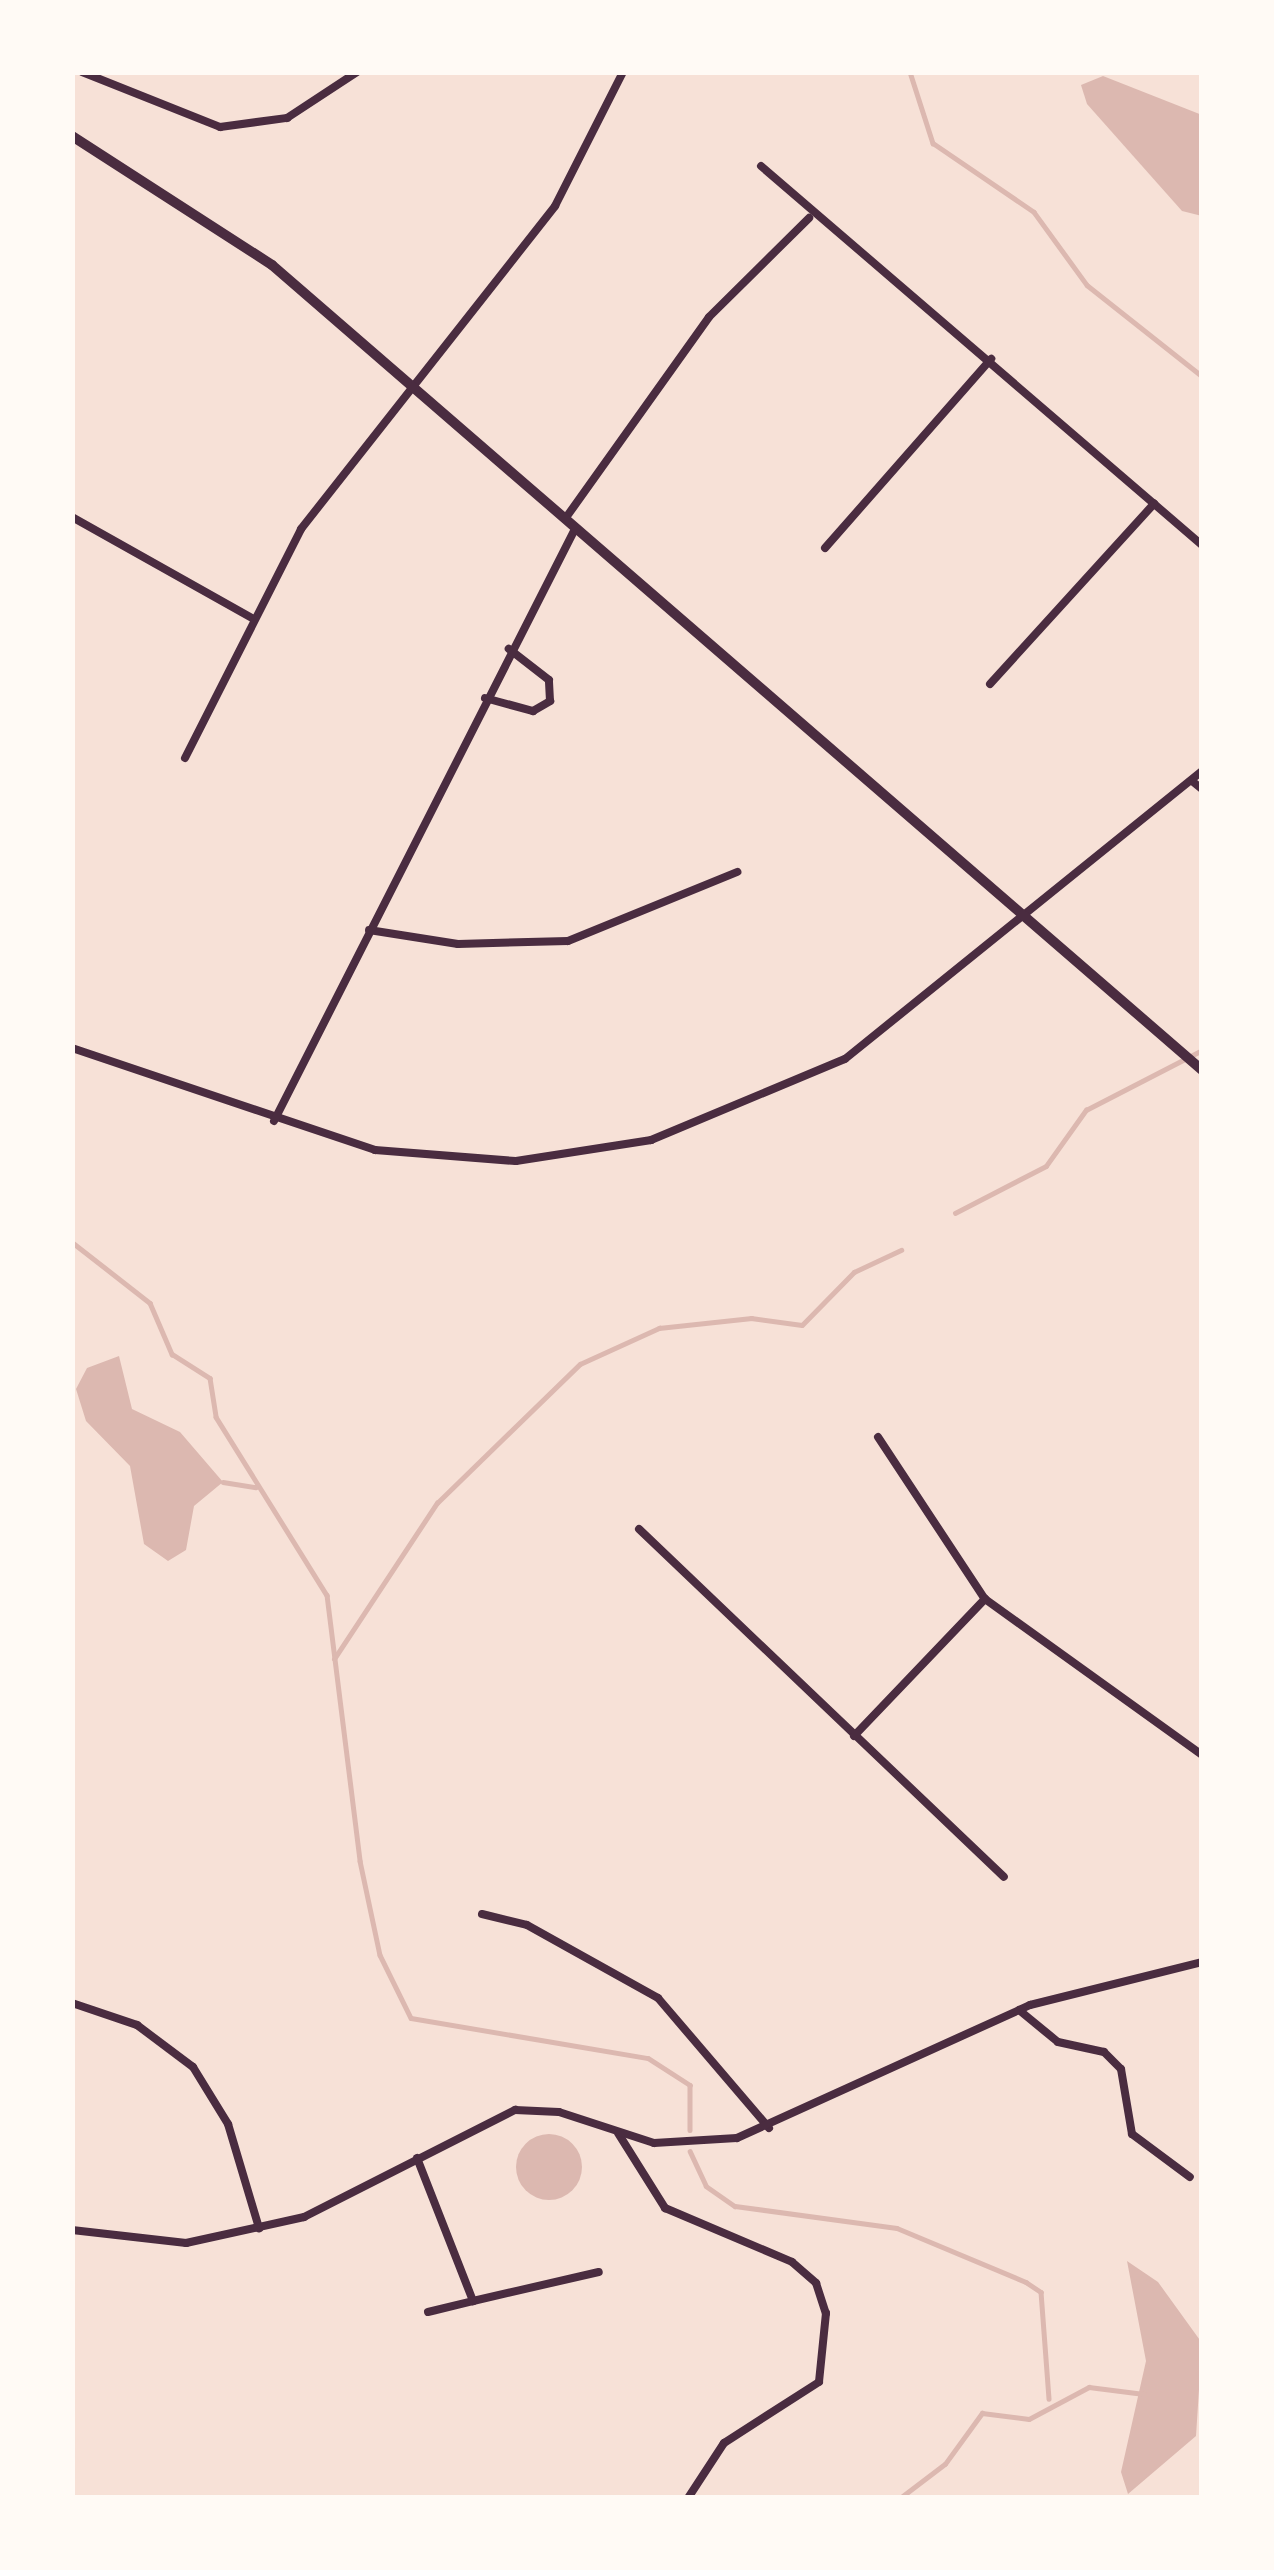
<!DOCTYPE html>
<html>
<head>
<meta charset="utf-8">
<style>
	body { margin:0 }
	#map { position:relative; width:1274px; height:2570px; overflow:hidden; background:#f7e1d7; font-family:"DM Sans",sans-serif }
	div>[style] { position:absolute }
	.water>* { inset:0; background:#dcb8b0 }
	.round { border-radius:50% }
	.stream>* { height:4.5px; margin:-2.25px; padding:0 2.25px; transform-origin:2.25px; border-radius:2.25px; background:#dcb8b0 }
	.minor>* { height:8px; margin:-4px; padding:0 4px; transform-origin:4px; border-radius:4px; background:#4a2c40 }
	.tertiary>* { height:10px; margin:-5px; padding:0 5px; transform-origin:5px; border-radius:5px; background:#4a2c40 }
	span { translate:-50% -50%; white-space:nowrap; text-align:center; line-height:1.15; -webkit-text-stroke:9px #fffaf5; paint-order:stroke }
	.frame { position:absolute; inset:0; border:75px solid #fffaf5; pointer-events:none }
</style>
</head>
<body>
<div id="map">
	<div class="water">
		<i style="clip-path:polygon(1103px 76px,1202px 115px,1202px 216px,1182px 211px,1087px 104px,1081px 85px)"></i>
		<i style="clip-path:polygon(119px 1356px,132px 1409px,180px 1432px,223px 1482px,194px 1506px,186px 1550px,168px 1561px,144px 1544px,130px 1466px,86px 1421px,76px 1389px,87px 1368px)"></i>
		<i class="round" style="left:516px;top:2134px;width:66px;height:66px"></i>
		<i style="clip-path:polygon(1127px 2261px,1158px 2282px,1202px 2343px,1196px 2436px,1128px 2494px,1121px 2472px,1146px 2361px)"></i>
	</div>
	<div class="stream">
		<i style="left:910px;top:72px;width:75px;rotate:72.1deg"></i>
		<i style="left:933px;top:143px;width:122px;rotate:34.3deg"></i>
		<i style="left:1034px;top:212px;width:90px;rotate:54deg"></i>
		<i style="left:1087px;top:285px;width:147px;rotate:38.4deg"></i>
		<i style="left:955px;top:1213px;width:102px;rotate:-27.3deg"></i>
		<i style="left:1046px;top:1166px;width:69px;rotate:-54.5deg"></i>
		<i style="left:1086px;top:1110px;width:131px;rotate:-27.3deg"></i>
		<i style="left:72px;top:1242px;width:99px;rotate:38deg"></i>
		<i style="left:150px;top:1303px;width:56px;rotate:66.7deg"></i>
		<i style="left:172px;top:1354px;width:45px;rotate:32.3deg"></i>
		<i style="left:210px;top:1378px;width:39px;rotate:81deg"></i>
		<i style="left:216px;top:1417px;width:210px;rotate:58.1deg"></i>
		<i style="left:327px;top:1595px;width:268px;rotate:82.9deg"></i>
		<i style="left:360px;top:1861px;width:96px;rotate:78deg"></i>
		<i style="left:380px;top:1955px;width:70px;rotate:63.8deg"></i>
		<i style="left:411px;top:2018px;width:240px;rotate:9.6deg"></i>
		<i style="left:648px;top:2058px;width:50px;rotate:32.7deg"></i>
		<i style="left:690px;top:2085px;width:45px;rotate:90deg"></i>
		<i style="left:223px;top:1482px;width:33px;rotate:9deg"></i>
		<i style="left:334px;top:1659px;width:187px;rotate:-56.6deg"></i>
		<i style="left:437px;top:1503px;width:199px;rotate:-44.2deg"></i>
		<i style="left:580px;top:1364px;width:87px;rotate:-24.5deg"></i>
		<i style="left:659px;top:1328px;width:93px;rotate:-6.2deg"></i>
		<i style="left:751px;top:1318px;width:51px;rotate:7.8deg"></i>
		<i style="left:802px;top:1325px;width:74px;rotate:-45.5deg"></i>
		<i style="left:854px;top:1272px;width:52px;rotate:-25.1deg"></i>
		<i style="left:690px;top:2151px;width:38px;rotate:65deg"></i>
		<i style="left:706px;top:2186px;width:35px;rotate:35deg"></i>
		<i style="left:735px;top:2206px;width:163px;rotate:7.7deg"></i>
		<i style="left:897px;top:2228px;width:140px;rotate:22.7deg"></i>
		<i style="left:1026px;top:2282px;width:18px;rotate:34deg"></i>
		<i style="left:1041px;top:2292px;width:107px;rotate:85.7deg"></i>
		<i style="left:900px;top:2498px;width:56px;rotate:-37.1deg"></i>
		<i style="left:945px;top:2464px;width:63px;rotate:-54deg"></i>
		<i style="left:982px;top:2413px;width:47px;rotate:7.3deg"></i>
		<i style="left:1029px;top:2419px;width:68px;rotate:-28.1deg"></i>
		<i style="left:1089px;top:2387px;width:55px;rotate:7.3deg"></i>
	</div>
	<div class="minor">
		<i style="left:82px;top:72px;width:149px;rotate:21.7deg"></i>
		<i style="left:220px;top:127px;width:68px;rotate:-7.7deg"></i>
		<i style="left:287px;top:118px;width:84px;rotate:-33.3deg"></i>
		<i style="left:761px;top:166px;width:581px;rotate:40.68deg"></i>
		<i style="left:72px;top:517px;width:209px;rotate:29.3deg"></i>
		<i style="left:565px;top:519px;width:248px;rotate:-54.5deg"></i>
		<i style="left:709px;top:317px;width:141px;rotate:-44.7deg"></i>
		<i style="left:825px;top:548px;width:252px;rotate:-48.7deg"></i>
		<i style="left:990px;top:684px;width:244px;rotate:-47.7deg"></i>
		<i style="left:485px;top:698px;width:50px;rotate:15.2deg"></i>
		<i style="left:533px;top:711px;width:20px;rotate:-30deg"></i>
		<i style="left:550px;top:701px;width:21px;rotate:-93deg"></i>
		<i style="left:549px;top:680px;width:51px;rotate:-142.2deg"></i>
		<i style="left:185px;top:758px;width:257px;rotate:-63.1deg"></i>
		<i style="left:301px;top:529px;width:411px;rotate:-51.8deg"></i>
		<i style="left:555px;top:206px;width:150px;rotate:-63.1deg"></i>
		<i style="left:1192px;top:781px;width:13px;rotate:39deg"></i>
		<i style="left:369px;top:930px;width:90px;rotate:8.9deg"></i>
		<i style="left:458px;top:944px;width:110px;rotate:-1.6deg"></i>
		<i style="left:568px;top:941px;width:183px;rotate:-22.2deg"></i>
		<i style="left:72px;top:1048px;width:320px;rotate:18.6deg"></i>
		<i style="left:375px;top:1150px;width:141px;rotate:4.5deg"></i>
		<i style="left:516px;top:1161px;width:137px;rotate:-8.8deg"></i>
		<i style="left:651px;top:1140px;width:210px;rotate:-22.7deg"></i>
		<i style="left:845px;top:1059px;width:459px;rotate:-38.9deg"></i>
		<i style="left:274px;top:1121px;width:664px;rotate:-63.05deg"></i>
		<i style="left:878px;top:1437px;width:194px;rotate:56.6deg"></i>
		<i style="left:985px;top:1599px;width:267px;rotate:35.7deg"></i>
		<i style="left:639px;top:1529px;width:504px;rotate:43.63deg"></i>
		<i style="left:854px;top:1736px;width:190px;rotate:-46.3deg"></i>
		<i style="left:482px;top:1914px;width:46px;rotate:13.7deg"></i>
		<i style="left:527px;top:1925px;width:150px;rotate:29.1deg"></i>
		<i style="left:658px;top:1998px;width:171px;rotate:49.5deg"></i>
		<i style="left:72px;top:2003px;width:69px;rotate:18.7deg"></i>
		<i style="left:137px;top:2025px;width:70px;rotate:36.9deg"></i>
		<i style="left:193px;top:2067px;width:67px;rotate:58.4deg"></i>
		<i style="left:228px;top:2124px;width:109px;rotate:73.4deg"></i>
		<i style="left:1019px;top:2010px;width:50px;rotate:39.4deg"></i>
		<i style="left:1058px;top:2042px;width:47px;rotate:12.3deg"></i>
		<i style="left:1104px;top:2052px;width:24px;rotate:45deg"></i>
		<i style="left:1121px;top:2069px;width:66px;rotate:80.4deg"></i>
		<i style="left:1132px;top:2134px;width:72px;rotate:36.6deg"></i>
		<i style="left:618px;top:2133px;width:89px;rotate:57.9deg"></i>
		<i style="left:665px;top:2208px;width:138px;rotate:23deg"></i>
		<i style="left:792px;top:2262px;width:32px;rotate:41deg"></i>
		<i style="left:816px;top:2283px;width:32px;rotate:72deg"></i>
		<i style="left:826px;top:2313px;width:69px;rotate:95.8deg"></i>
		<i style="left:819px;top:2382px;width:113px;rotate:147.3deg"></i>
		<i style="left:724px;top:2443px;width:66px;rotate:123.2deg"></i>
		<i style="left:417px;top:2158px;width:154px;rotate:68.6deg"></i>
		<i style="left:473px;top:2301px;width:129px;rotate:-13deg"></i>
		<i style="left:72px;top:2230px;width:115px;rotate:6.5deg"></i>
		<i style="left:186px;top:2243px;width:121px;rotate:-12.4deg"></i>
		<i style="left:304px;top:2217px;width:237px;rotate:-26.9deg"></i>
		<i style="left:515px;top:2110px;width:44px;rotate:2.6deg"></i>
		<i style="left:559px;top:2112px;width:100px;rotate:18.1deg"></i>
		<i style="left:654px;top:2143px;width:83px;rotate:-3.4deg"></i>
		<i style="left:737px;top:2138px;width:322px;rotate:-24.4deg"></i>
		<i style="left:1030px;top:2005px;width:177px;rotate:-14deg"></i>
		<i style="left:428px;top:2312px;width:46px;rotate:-13.7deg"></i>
	</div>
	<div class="tertiary">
		<i style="left:72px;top:136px;width:238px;rotate:32.8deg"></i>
		<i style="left:272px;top:265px;width:1230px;rotate:40.88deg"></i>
	</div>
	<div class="frame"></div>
</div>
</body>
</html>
